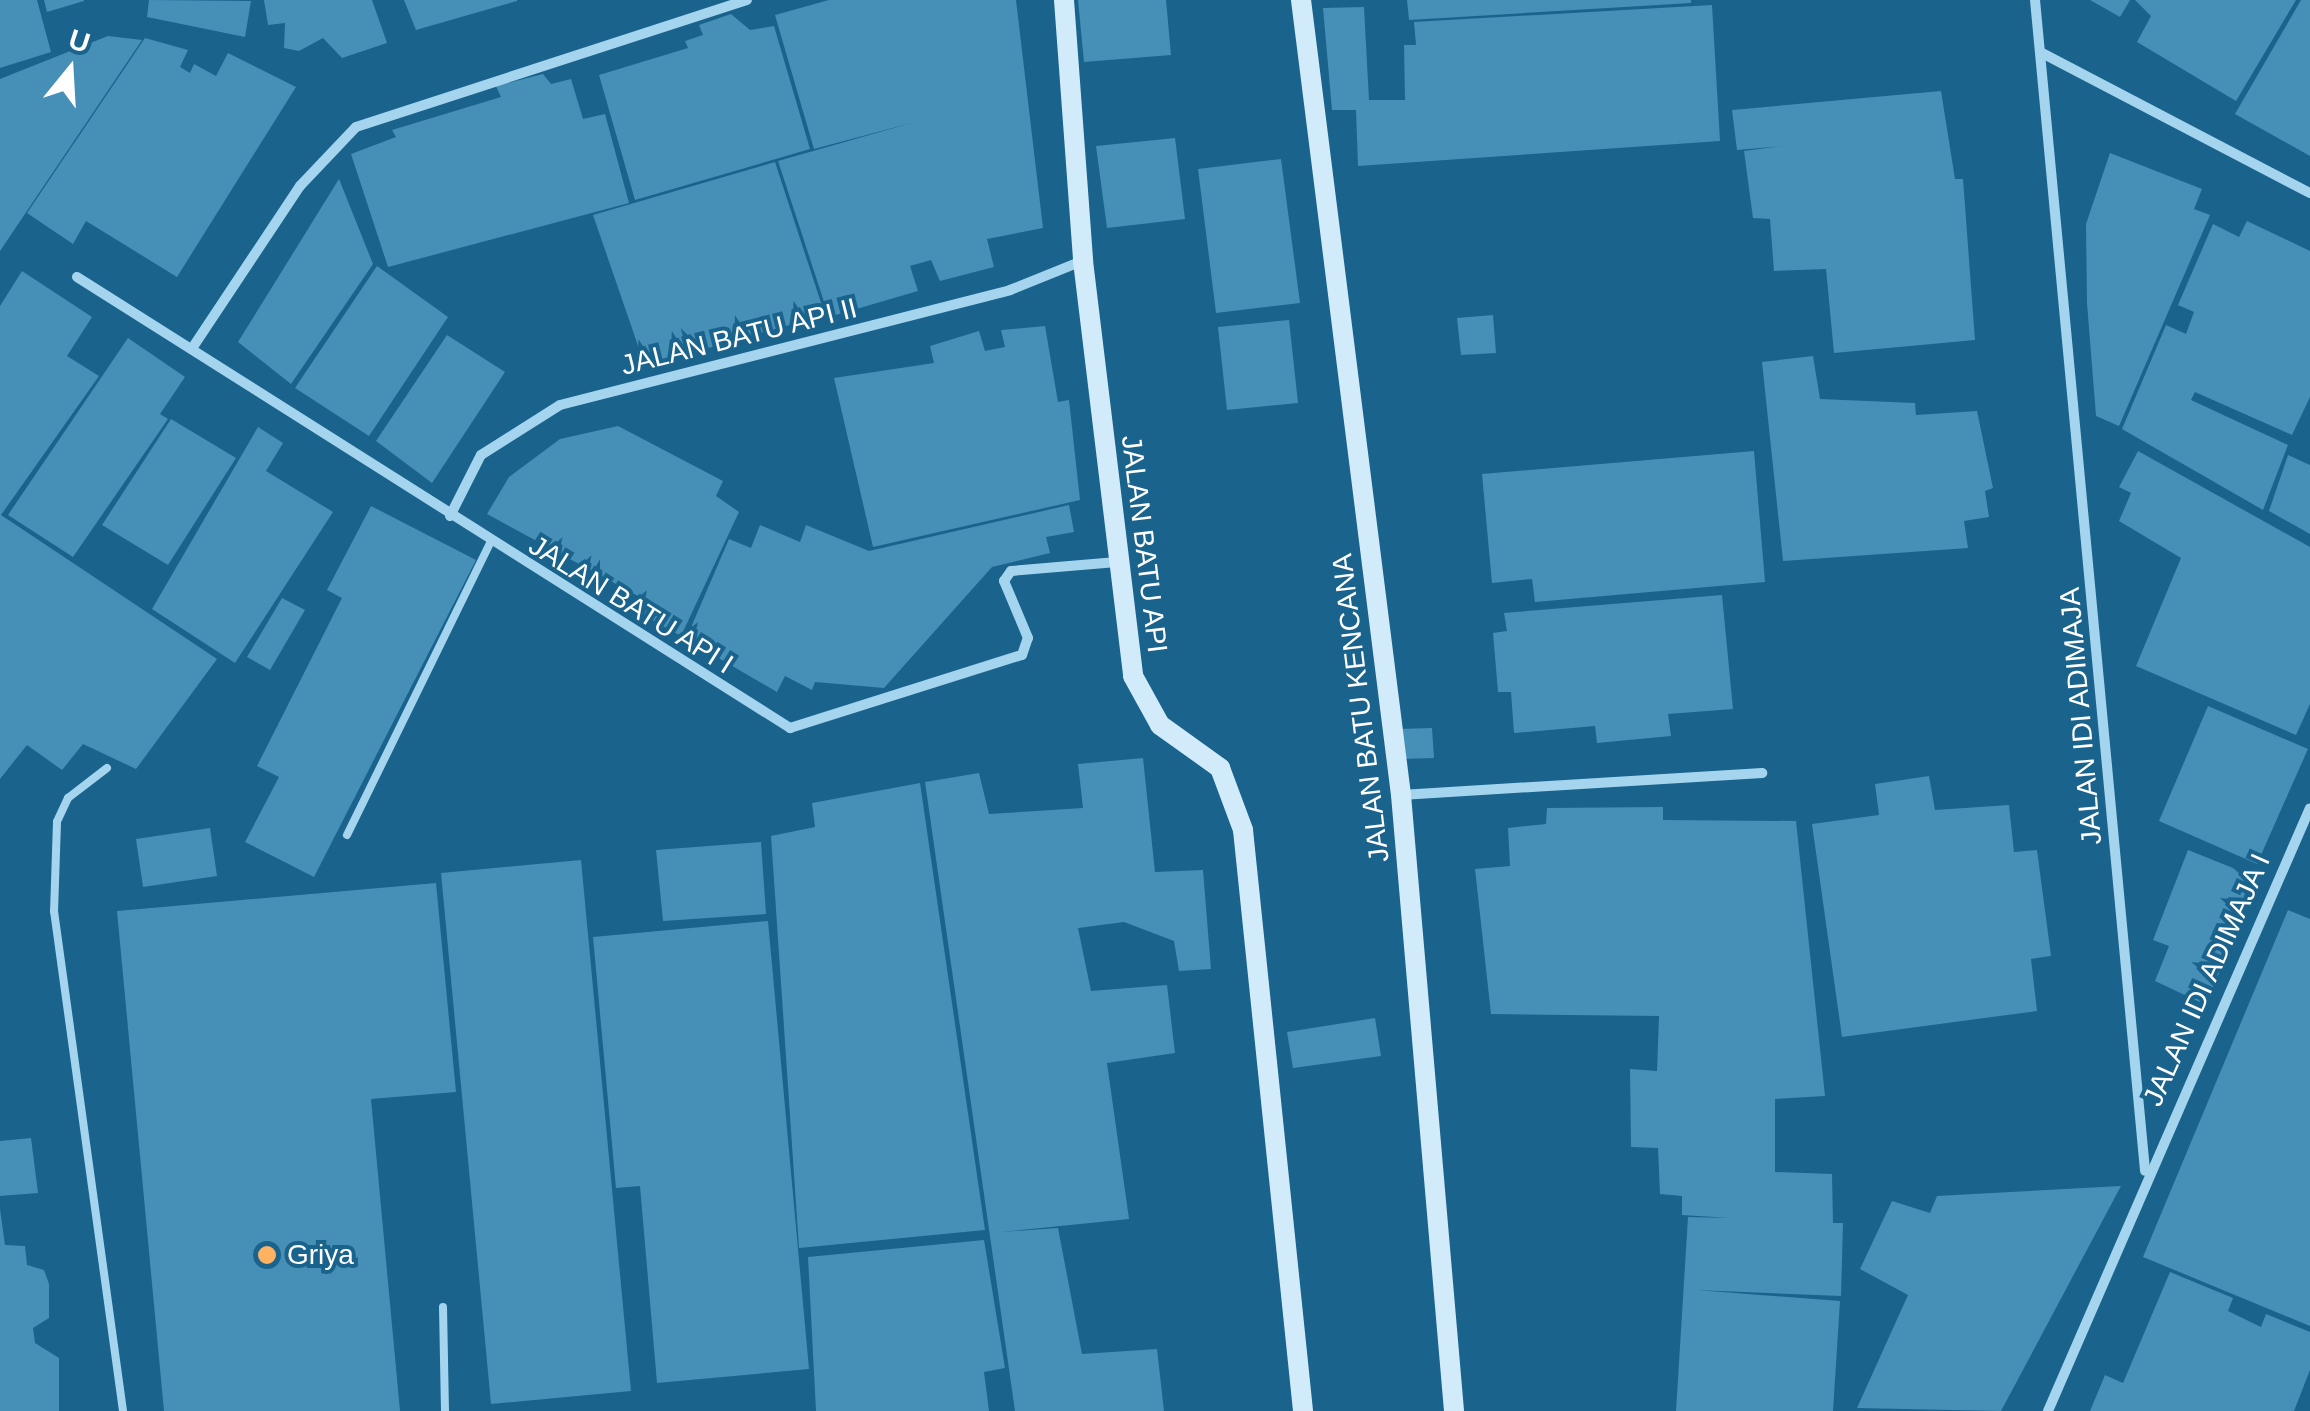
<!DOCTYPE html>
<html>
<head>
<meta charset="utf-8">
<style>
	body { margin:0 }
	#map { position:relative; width:2310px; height:1411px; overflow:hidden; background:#19638d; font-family:Arial,sans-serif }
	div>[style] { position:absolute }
	.building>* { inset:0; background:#468fb7 }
	.lane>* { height:8px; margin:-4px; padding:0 4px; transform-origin:4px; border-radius:4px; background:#a5d5ee }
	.street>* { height:10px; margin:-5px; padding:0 5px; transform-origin:5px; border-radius:5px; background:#a5d5ee }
	.secondary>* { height:20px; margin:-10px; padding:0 10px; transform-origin:10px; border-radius:10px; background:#d2ebfa }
	.dots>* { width:28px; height:28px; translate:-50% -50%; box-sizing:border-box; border:5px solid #19638d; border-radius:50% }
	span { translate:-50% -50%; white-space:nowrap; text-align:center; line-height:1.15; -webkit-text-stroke:8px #19638d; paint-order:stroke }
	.street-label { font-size:28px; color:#fff }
	.poi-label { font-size:28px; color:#fff }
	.left { translate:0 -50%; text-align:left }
	.north { position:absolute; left:20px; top:20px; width:100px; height:100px; -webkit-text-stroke:8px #19638d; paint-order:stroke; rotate:18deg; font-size:28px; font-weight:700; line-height:40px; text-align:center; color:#fff }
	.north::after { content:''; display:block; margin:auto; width:35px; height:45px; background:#fff; clip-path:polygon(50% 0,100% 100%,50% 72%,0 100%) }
</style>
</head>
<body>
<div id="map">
	<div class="building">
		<i style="clip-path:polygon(0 0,37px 0,51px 52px,0 68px)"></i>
		<i style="clip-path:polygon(44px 0,84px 0,84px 1px,47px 12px)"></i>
		<i style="clip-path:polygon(149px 0,251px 1px,245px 37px,147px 17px)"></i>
		<i style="clip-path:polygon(264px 0,372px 0,387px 43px,342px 58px,323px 38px,299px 51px,284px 48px,285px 23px,268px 25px)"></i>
		<i style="clip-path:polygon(404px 0,517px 0,517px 1px,416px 30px)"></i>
		<i style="clip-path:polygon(829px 0,1016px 0,1043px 228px,987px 239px,994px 267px,940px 281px,931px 260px,910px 266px,918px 291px,829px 317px,778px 161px,915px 122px,814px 149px,775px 15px)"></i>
		<i style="clip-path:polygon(1078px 0,1166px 0,1171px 55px,1084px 62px)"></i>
		<i style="clip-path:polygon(1407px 0,1691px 0,1691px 3px,1409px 20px)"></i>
		<i style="clip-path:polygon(2090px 0,2130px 0,2120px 17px)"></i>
		<i style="clip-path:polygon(2135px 0,2296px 0,2236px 101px,2137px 42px,2151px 16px)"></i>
		<i style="clip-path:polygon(2301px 0,2310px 0,2310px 156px,2235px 114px)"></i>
		<i style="clip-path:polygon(1712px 5px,1720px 141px,1358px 166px,1356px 110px,1332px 110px,1323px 8px,1364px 7px,1369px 100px,1405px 100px,1404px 45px,1416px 45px,1414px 22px)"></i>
		<i style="clip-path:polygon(731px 14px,750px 30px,774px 26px,810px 149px,635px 200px,599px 75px,688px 48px,685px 41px,703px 35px,699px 25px)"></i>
		<i style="clip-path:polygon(108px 36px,142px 40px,0 251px,0 79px)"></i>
		<i style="clip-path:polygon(145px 38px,188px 50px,180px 67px,190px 73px,194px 64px,216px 76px,228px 53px,296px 87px,177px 277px,86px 221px,73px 244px,27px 213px)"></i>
		<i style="clip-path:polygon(543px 74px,551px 84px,571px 79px,583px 119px,605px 114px,629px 203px,388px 267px,351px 154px,396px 137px,392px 130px,501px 97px,496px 86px)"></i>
		<i style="clip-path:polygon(1941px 91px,1955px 179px,1963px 179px,1975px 340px,1834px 353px,1826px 269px,1774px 271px,1770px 219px,1753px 218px,1744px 151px,1782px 146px,1737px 150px,1732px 110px)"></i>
		<i style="clip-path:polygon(1175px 138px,1185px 219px,1107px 228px,1096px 146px)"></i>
		<i style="clip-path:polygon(2110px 153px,2202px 189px,2194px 209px,2210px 215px,2119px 426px,2096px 416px,2087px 303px,2086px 224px)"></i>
		<i style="clip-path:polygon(1281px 159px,1300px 303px,1216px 313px,1198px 169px)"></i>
		<i style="clip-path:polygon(775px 162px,825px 315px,645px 366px,593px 215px)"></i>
		<i style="clip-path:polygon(339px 179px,373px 264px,291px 384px,238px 342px)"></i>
		<i style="clip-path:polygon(2247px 221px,2310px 251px,2310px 397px,2292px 435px,2195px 392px,2191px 400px,2288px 445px,2263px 510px,2122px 429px,2166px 325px,2186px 334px,2194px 312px,2178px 305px,2213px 224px,2239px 237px)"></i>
		<i style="clip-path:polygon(377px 266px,448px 317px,369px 436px,295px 388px)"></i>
		<i style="clip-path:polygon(22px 271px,92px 317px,67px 356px,99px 376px,1px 515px,217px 659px,136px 769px,83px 744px,62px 770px,27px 745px,0 779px,0 306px)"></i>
		<i style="clip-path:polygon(1493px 315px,1496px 353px,1461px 355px,1457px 318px)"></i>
		<i style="clip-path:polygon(1289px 320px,1298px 403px,1227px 410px,1218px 327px)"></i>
		<i style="clip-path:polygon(1045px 326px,1058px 402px,1069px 400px,1080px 500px,873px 547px,834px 378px,934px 363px,930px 346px,979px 331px,985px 351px,1005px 347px,1001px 330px)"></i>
		<i style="clip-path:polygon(447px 335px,505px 372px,432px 483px,376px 441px)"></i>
		<i style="clip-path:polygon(128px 338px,185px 377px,160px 414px,168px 419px,73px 557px,8px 515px)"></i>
		<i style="clip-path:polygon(1813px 356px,1820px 399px,1915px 403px,1916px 415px,1977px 411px,1993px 488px,1985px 491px,1989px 517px,1964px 521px,1968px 548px,1783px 561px,1762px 362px)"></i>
		<i style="clip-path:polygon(171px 419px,236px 458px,168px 565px,102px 525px)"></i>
		<i style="clip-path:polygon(618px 426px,723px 481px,716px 496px,739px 512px,681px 636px,643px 615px,651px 603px,487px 514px,509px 477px,560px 439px)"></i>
		<i style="clip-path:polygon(258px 427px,283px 443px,266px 471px,333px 512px,235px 663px,152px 609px)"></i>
		<i style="clip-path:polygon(1754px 451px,1765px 582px,1535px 602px,1532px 579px,1492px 583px,1482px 474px)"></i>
		<i style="clip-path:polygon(2138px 451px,2310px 547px,2310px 704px,2296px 735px,2136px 666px,2181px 558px,2119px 521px,2131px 493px,2119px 487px)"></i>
		<i style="clip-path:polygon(2288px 455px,2310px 465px,2310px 534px,2269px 511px)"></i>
		<i style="clip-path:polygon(1069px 505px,1074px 532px,1046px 537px,1050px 553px,992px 567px,884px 688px,815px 682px,812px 690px,785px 676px,777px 692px,686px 639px,729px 539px,751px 548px,760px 525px,800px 542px,806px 525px,869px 551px)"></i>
		<i style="clip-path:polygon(371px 506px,476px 560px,314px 877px,245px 842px,279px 777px,257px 766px,342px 598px,327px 590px)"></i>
		<i style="clip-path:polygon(1722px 595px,1733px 709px,1668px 714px,1671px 736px,1597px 743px,1595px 726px,1514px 733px,1511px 692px,1498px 692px,1493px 633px,1507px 631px,1504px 613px)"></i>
		<i style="clip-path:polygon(282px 598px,305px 610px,270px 670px,247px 657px)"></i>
		<i style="clip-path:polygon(2208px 706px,2308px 749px,2257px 864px,2159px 821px)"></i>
		<i style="clip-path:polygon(1432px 728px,1434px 758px,1400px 759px,1398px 729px)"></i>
		<i style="clip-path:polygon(1143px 758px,1155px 872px,1203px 870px,1211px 969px,1179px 971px,1174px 941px,1124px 922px,1078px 928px,1091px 991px,1167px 985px,1175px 1053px,1107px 1063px,1129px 1219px,1001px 1232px,1058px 1228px,1082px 1354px,1157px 1349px,1164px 1411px,1015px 1411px,925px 782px,979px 773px,989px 814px,1083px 808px,1078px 764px)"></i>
		<i style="clip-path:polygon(1929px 776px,1935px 810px,2009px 805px,2014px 852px,2037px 850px,2051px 956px,2031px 959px,2037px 1011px,1842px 1037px,1812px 824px,1879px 815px,1875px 784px)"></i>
		<i style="clip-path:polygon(920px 783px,985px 1230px,799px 1248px,771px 836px,815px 827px,812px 803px)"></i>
		<i style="clip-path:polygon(1663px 807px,1663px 820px,1796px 821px,1825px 1096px,1775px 1099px,1775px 1172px,1832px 1174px,1833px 1223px,1843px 1223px,1841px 1296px,1696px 1290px,1840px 1301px,1833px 1411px,1676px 1411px,1688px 1217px,1731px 1218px,1682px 1215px,1682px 1196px,1660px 1194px,1658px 1148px,1631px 1147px,1630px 1069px,1657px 1071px,1659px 1016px,1491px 1014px,1475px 869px,1510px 866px,1508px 828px,1546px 824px,1547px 808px)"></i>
		<i style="clip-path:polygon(210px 828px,217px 876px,143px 887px,136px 839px)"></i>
		<i style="clip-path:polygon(761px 842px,766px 914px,663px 921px,656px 850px)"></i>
		<i style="clip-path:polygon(2188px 850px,2258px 878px,2206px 1005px,2155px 981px,2169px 946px,2153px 940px)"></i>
		<i style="clip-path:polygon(581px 860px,631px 1391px,491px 1404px,441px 873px)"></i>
		<i style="clip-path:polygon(436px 883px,456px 1092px,371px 1099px,400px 1411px,164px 1411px,117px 911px)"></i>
		<i style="clip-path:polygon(2288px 910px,2310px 919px,2310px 1326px,2143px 1257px)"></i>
		<i style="clip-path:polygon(768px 921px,809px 1369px,657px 1383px,640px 1186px,616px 1188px,593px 937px)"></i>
		<i style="clip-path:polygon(1375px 1018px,1381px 1056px,1293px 1068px,1287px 1032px)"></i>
		<i style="clip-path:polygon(31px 1138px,38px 1193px,0 1196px,0 1141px)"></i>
		<i style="clip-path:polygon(2121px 1186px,2001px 1411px,1857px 1408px,1908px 1295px,1860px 1269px,1892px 1201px,1930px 1213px,1937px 1196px)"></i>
		<i style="clip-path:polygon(0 1209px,5px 1245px,25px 1246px,27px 1265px,44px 1270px,49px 1284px,49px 1318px,33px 1328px,35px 1343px,59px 1358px,59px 1411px,0 1411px)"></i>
		<i style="clip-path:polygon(984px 1240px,1005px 1368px,984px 1372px,989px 1411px,816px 1411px,808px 1257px)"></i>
		<i style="clip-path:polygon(2170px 1272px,2233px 1298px,2228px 1311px,2261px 1327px,2266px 1314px,2310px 1332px,2310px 1370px,2294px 1411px,2090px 1411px,2105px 1375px,2123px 1383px)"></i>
	</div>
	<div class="lane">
		<i style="left:107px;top:768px;width:49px;rotate:142.4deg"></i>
		<i style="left:68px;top:798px;width:26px;rotate:115deg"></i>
		<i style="left:57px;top:822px;width:89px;rotate:91.9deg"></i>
		<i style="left:54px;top:911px;width:505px;rotate:82.14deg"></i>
		<i style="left:347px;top:835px;width:325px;rotate:-63.9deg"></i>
		<i style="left:443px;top:1307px;width:104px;rotate:88.9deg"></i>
	</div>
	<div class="street">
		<i style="left:2035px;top:0;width:1176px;rotate:84.63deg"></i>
		<i style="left:2042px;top:53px;width:302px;rotate:27.6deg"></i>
		<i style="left:77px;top:277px;width:844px;rotate:32.31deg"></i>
		<i style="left:790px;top:728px;width:243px;rotate:-17.5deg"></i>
		<i style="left:1022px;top:655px;width:18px;rotate:-71deg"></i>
		<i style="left:1028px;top:638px;width:62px;rotate:-112.8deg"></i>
		<i style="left:1004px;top:581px;width:12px;rotate:-55deg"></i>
		<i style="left:1011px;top:571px;width:106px;rotate:-4.9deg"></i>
		<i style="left:193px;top:347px;width:193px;rotate:-56.4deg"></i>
		<i style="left:300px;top:186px;width:81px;rotate:-46.5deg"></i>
		<i style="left:356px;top:127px;width:411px;rotate:-18deg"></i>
		<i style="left:450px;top:516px;width:68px;rotate:-63.1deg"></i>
		<i style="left:481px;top:455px;width:93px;rotate:-32.3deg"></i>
		<i style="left:560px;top:405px;width:464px;rotate:-14.3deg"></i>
		<i style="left:1010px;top:290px;width:78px;rotate:-21.9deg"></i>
		<i style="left:1401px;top:795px;width:362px;rotate:-3.5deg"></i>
		<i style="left:2048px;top:1411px;width:657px;rotate:-66.52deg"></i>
	</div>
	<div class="secondary">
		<i style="left:1064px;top:0;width:262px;rotate:85.8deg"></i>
		<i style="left:1083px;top:261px;width:418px;rotate:83.1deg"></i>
		<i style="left:1133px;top:676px;width:56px;rotate:61.1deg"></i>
		<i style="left:1160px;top:725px;width:74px;rotate:35.6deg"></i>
		<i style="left:1220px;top:768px;width:66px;rotate:69.6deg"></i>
		<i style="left:1243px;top:830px;width:584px;rotate:84.1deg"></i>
		<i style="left:1301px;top:0;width:801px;rotate:82.83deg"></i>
		<i style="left:1401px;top:795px;width:618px;rotate:85.08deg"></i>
	</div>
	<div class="dots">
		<i style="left:267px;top:1255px;background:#ffb262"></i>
	</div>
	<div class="street-label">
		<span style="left:739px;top:337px;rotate:-14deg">JALAN BATU API II</span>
		<span style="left:1144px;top:544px;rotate:83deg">JALAN BATU API</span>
		<span style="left:631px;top:605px;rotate:32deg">JALAN BATU API I</span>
		<span style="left:1361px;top:708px;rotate:-97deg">JALAN BATU KENCANA</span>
		<span style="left:2081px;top:716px;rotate:-95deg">JALAN IDI ADIMAJA</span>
		<span style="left:2207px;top:980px;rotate:-66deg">JALAN IDI ADIMAJA I</span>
	</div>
	<div class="poi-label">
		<span class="left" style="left:287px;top:1255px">Griya</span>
	</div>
	<div class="north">U</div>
</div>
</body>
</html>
